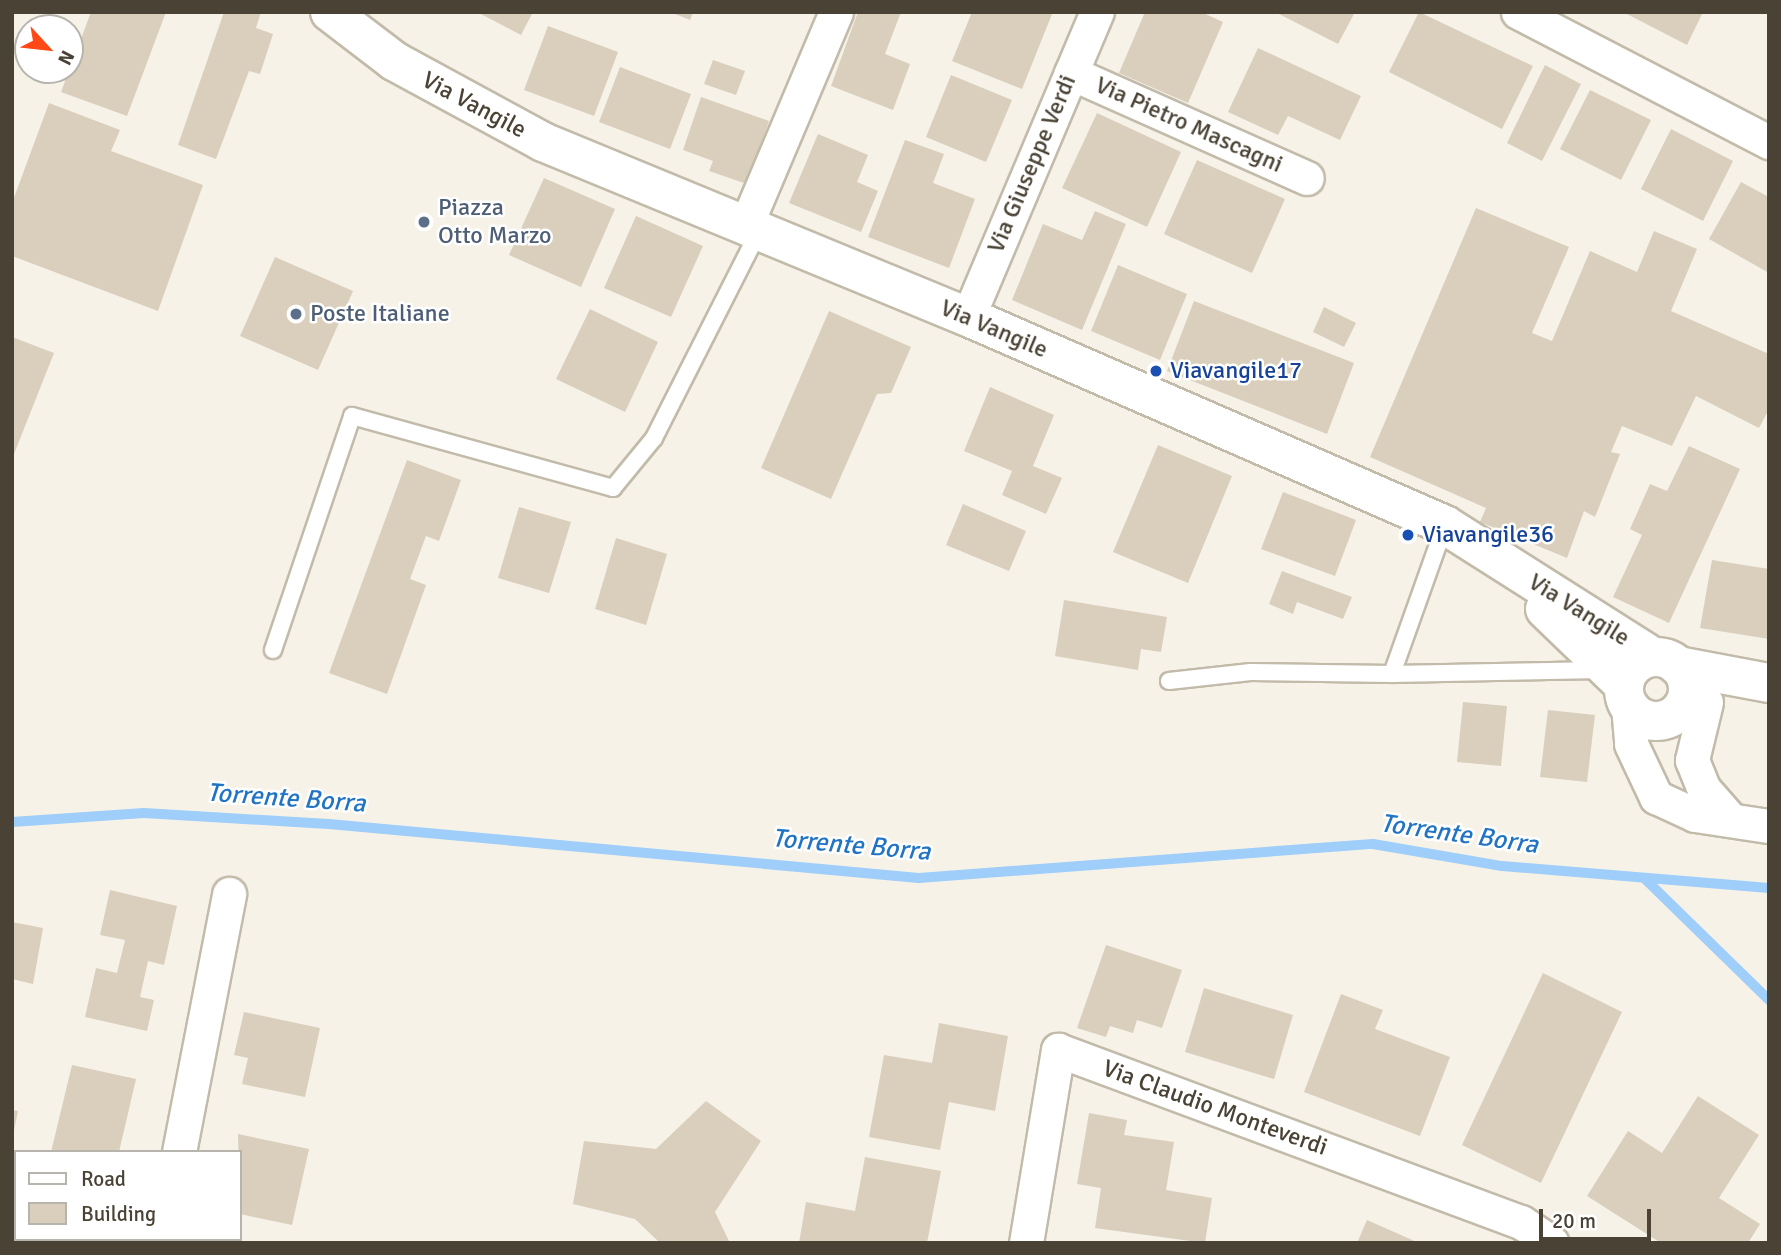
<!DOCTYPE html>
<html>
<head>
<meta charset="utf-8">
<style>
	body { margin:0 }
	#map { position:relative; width:1781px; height:1255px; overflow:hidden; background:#f6f2e8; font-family:Signika,sans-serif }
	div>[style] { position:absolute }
	.stream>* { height:10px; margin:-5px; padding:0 5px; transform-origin:5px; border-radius:5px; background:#9ecef9 }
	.building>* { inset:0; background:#d9cfbc }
	.roads { filter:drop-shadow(2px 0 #c2bba9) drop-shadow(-2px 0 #c2bba9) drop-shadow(0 2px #c2bba9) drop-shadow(0 -2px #c2bba9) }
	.service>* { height:16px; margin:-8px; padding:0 8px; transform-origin:8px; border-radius:8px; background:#fff }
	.minor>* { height:33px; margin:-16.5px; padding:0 16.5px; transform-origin:16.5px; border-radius:16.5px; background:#fff }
	.tertiary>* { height:38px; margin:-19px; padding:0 19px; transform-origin:19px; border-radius:19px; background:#fff }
	.tertiary>.ring { margin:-19px; padding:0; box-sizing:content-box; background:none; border:38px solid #fff; border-radius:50% }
	.dots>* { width:19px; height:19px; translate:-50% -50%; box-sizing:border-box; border:4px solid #fff; border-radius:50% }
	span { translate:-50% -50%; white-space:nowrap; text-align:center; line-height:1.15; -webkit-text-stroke:5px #fff; paint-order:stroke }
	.street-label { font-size:24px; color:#4a4335 }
	.service-label { font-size:24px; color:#4e5e75 }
	.left { translate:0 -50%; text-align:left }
	.transit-label { font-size:24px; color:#164399 }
	.water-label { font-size:26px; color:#2174c4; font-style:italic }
	.frame { position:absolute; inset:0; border:14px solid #4a4335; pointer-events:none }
	.legend { position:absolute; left:14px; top:1150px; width:228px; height:91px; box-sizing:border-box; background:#fff; border:2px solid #b7b4ae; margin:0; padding:9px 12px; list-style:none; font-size:21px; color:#4a4335 }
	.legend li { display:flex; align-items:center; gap:14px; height:35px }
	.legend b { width:35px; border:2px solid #b7b4ae }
	.north { position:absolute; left:14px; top:14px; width:70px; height:70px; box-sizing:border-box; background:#fff; border:2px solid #b7b4ae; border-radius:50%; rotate:117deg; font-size:19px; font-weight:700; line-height:28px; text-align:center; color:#4a4335 }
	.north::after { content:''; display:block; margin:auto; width:24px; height:32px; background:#ff4815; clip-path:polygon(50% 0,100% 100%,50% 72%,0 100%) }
	.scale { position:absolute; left:1539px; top:1209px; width:112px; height:32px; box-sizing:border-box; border:4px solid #4a4335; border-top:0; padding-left:9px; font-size:21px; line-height:24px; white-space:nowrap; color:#4a4335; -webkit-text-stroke:5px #fff; paint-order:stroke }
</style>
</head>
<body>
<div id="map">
	<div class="stream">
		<i style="left:12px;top:822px;width:132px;rotate:-3.9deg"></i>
		<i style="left:144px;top:813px;width:185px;rotate:3.4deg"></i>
		<i style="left:329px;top:824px;width:592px;rotate:5.23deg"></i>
		<i style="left:919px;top:878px;width:455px;rotate:-4.3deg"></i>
		<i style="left:1373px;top:844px;width:131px;rotate:9.7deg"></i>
		<i style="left:1502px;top:866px;width:268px;rotate:4.7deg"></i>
		<i style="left:1644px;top:878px;width:175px;rotate:44.3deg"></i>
	</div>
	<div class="building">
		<i style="clip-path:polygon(91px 12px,166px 12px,127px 116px,61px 92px)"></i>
		<i style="clip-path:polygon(224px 12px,261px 12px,256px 28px,273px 34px,260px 74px,249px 71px,216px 159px,178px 145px)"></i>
		<i style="clip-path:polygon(477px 12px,533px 12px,521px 35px)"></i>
		<i style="clip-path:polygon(670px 12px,693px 12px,690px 20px)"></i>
		<i style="clip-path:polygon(858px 12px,901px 12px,885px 54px,910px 64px,893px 110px,831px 86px)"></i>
		<i style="clip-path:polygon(972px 12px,1052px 14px,1022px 89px,952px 61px)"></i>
		<i style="clip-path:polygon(1145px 12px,1201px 12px,1223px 22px,1188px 103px,1119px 73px)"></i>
		<i style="clip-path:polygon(1275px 12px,1355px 12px,1338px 44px)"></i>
		<i style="clip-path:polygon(1419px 12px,1533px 66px,1502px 129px,1389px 72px)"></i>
		<i style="clip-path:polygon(1623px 12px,1703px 12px,1687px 45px)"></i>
		<i style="clip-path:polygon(548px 26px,618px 52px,594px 116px,524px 90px)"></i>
		<i style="clip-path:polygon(1258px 48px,1361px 96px,1340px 140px,1288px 116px,1278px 135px,1228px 112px)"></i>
		<i style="clip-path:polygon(713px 60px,745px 71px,736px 95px,704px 84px)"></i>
		<i style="clip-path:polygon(1545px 65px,1581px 84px,1542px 161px,1507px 143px)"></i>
		<i style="clip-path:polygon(620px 67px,691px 94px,670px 149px,599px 122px)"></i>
		<i style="clip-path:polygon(951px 75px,1012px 100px,986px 162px,926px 137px)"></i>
		<i style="clip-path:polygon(1590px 90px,1651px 120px,1621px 180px,1560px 149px)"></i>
		<i style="clip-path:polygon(701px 97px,769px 121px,747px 184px,709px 171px,713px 161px,683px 150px)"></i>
		<i style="clip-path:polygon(49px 103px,120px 130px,111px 151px,203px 185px,158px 311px,12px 256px,12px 203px)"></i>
		<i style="clip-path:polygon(1097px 113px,1181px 152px,1147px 227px,1062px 188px)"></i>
		<i style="clip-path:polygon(1671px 129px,1733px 161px,1703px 221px,1641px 189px)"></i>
		<i style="clip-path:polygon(818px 134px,868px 155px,857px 182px,878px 191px,861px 232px,789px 203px)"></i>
		<i style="clip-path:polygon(905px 140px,944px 154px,933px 183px,975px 199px,949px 268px,868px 237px)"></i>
		<i style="clip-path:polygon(1197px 160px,1285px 199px,1252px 273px,1164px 234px)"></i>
		<i style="clip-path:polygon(544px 178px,615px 209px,581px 287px,509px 255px)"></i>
		<i style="clip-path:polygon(1741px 182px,1769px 197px,1769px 273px,1709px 239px)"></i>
		<i style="clip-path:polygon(1476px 208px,1569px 247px,1532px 333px,1552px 341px,1590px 251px,1637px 272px,1654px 231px,1697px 249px,1671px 311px,1769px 354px,1769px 409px,1759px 428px,1696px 396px,1672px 446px,1622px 426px,1611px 452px,1620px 454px,1595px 517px,1584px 511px,1567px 558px,1480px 522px,1486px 508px,1370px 457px)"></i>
		<i style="clip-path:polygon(1095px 211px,1126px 224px,1082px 330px,1012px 300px,1043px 224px,1082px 240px)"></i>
		<i style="clip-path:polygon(636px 216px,703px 246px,671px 317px,604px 288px)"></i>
		<i style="clip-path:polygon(275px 257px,353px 291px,318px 370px,240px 336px)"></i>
		<i style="clip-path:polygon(1118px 265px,1187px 294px,1160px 360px,1091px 331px)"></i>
		<i style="clip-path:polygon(1194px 301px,1354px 363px,1327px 434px,1167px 371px)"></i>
		<i style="clip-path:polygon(1324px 307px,1356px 323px,1344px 347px,1313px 332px)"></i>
		<i style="clip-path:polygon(590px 309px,658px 342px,625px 412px,556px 379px)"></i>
		<i style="clip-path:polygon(829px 311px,911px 347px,891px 393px,877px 394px,831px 499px,761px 468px)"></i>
		<i style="clip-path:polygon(12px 337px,54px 353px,12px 459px)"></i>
		<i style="clip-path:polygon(990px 387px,1054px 415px,1033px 466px,1062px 478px,1046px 514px,1002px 495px,1012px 471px,964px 451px)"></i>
		<i style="clip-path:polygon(1158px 445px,1232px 476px,1188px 583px,1113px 552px)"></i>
		<i style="clip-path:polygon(1689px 446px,1740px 469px,1669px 623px,1613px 597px,1642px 535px,1630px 529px,1650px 484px,1667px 491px)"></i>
		<i style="clip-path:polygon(407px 460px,461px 480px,439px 541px,426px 536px,410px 579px,426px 585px,387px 694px,329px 673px)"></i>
		<i style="clip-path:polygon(1283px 492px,1356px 520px,1335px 576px,1261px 549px)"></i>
		<i style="clip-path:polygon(963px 504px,1026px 531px,1009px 571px,946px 545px)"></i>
		<i style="clip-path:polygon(519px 507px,571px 522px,549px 593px,498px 578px)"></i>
		<i style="clip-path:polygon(616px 538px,667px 554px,646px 625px,595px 609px)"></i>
		<i style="clip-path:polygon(1712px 560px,1769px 569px,1769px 639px,1700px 628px)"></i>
		<i style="clip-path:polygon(1282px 571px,1352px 597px,1343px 619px,1297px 602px,1293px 614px,1269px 604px)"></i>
		<i style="clip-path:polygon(1064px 600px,1167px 617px,1161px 652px,1141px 649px,1138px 670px,1055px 656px)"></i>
		<i style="clip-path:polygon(1463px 702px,1507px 706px,1501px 766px,1457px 762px)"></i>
		<i style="clip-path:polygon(1548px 710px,1595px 715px,1587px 782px,1540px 777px)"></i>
		<i style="clip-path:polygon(110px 890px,177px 906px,164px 965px,148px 961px,140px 997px,154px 1000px,147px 1031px,85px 1017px,96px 968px,117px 973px,125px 940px,100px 935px)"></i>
		<i style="clip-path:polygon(12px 922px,43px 928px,33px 984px,12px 979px)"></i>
		<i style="clip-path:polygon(1106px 945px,1182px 970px,1162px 1028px,1137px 1020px,1133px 1033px,1110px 1026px,1106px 1037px,1077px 1028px)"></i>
		<i style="clip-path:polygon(1543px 973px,1622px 1012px,1541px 1183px,1462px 1145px)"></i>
		<i style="clip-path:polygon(1204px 988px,1293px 1015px,1274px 1079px,1185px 1052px)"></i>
		<i style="clip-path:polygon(1341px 994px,1383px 1010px,1375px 1029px,1450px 1057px,1420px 1136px,1304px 1092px)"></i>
		<i style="clip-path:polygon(244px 1012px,320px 1028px,305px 1097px,242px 1084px,248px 1058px,234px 1055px)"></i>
		<i style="clip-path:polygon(939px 1023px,1008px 1036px,995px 1111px,949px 1102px,940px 1150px,869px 1137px,884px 1055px,932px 1063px)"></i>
		<i style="clip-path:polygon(72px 1065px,136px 1079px,119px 1152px,51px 1152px)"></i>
		<i style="clip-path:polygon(1698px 1096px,1759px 1135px,1719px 1198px,1760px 1224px,1748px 1243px,1661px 1243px,1587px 1196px,1628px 1131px,1662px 1153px)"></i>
		<i style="clip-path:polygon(706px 1101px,761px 1141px,715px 1212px,730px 1243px,660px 1243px,635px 1219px,573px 1204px,584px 1141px,656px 1149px)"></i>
		<i style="clip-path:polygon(12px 1110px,18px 1111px,13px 1135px,12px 1135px)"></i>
		<i style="clip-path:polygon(1089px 1113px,1127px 1120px,1124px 1135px,1174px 1142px,1166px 1190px,1212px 1198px,1205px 1243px,1095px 1228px,1101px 1188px,1077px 1184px)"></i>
		<i style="clip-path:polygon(238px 1134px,309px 1149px,292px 1225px,240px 1214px)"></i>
		<i style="clip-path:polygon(865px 1157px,941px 1171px,927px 1243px,799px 1243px,806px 1202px,855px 1211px)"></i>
		<i style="clip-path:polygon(1367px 1220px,1419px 1243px,1357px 1243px)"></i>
	</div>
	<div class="roads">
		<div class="service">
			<i style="left:1445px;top:525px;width:158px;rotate:109.6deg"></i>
			<i style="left:1392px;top:674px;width:209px;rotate:-1.1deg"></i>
			<i style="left:273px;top:650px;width:247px;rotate:-71.3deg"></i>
			<i style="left:352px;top:416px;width:271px;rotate:15.4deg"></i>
			<i style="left:613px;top:488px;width:65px;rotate:-50.6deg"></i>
			<i style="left:654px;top:438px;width:232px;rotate:-63.1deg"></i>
			<i style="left:1169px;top:681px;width:82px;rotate:-6.3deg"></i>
			<i style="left:1251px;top:672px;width:141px;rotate:0.8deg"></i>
		</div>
		<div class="minor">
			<i style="left:1518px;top:12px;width:283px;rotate:27.4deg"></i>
			<i style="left:1071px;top:73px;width:258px;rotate:24deg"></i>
			<i style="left:746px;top:225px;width:231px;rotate:-67.1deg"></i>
			<i style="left:968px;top:317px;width:331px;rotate:-67.1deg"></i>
			<i style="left:1706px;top:702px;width:60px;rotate:103.6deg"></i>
			<i style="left:1692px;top:760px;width:31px;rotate:68deg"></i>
			<i style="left:1704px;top:789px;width:41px;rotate:48.9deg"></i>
			<i style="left:1628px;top:706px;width:38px;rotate:85deg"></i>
			<i style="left:1631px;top:744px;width:59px;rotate:64.7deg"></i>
			<i style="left:1656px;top:797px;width:43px;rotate:24.8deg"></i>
			<i style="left:1695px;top:815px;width:75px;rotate:8.5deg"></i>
			<i style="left:179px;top:1152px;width:263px;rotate:-79deg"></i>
			<i style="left:12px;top:1231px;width:4px;rotate:14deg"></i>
			<i style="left:56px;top:1239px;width:19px;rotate:12deg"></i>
			<i style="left:162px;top:1243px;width:4px;rotate:-90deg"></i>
			<i style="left:1026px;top:1243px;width:196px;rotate:-80.6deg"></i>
			<i style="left:1058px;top:1050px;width:494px;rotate:20.4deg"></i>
			<i style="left:1521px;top:1222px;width:37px;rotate:34deg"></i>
		</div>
		<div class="tertiary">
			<i style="left:330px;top:12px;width:81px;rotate:37.4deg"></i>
			<i style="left:394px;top:61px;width:170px;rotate:28.5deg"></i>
			<i style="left:543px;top:142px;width:460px;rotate:22.4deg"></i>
			<i style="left:968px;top:317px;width:520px;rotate:23.56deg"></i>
			<i style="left:1445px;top:525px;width:246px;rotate:32.4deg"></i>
			<i style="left:1545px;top:609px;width:110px;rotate:43.9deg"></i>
			<i class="ring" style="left:1624px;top:657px;width:26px;height:26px"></i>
			<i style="left:1678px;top:666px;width:93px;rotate:10.6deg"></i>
		</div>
	</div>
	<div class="dots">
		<i style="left:424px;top:222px;background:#5c6f8a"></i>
		<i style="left:296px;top:314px;background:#5c6f8a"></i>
		<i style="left:1156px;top:371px;background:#1a4fb4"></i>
		<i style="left:1408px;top:535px;background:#1a4fb4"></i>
	</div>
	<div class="street-label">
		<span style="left:474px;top:105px;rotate:28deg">Via Vangile</span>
		<span style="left:1189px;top:125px;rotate:24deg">Via Pietro Mascagni</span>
		<span style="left:1032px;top:164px;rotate:-67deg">Via Giuseppe Verdi</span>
		<span style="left:994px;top:329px;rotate:23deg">Via Vangile</span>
		<span style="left:1579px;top:610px;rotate:32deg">Via Vangile</span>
		<span style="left:1215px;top:1108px;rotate:20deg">Via Claudio Monteverdi</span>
	</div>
	<div class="service-label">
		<span class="left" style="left:438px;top:222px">Piazza<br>Otto Marzo</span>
		<span class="left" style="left:310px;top:314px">Poste Italiane</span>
	</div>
	<div class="transit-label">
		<span class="left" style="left:1170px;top:371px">Viavangile17</span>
		<span class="left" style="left:1422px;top:535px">Viavangile36</span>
	</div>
	<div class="water-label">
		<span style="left:286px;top:799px;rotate:4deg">Torrente Borra</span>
		<span style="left:1459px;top:835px;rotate:8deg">Torrente Borra</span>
		<span style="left:851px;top:846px;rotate:5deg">Torrente Borra</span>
	</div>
	<div class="frame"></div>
	<ul class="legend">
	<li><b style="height:9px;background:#fff"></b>Road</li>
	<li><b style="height:19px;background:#d9cfbc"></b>Building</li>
	</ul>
	<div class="north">N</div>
	<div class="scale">20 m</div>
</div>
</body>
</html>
